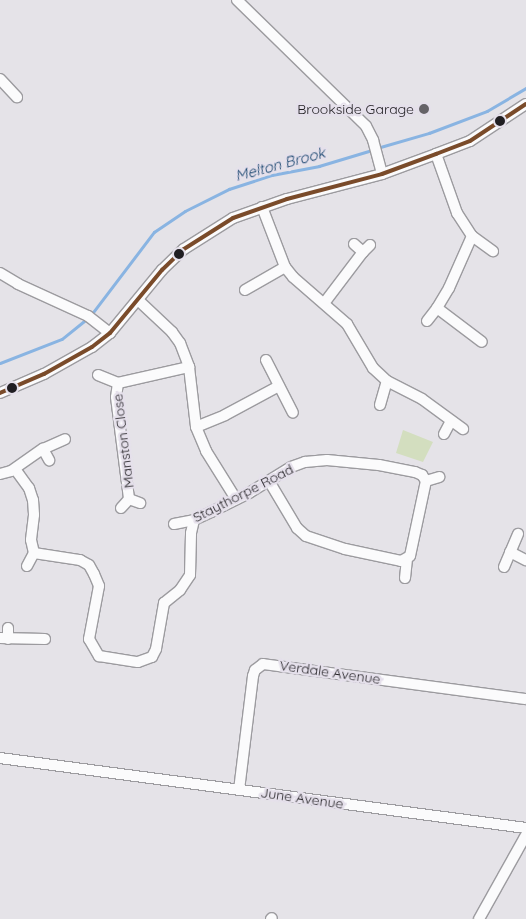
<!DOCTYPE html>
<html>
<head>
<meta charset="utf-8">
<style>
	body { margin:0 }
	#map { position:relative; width:526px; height:919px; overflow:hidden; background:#e5e3e8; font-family:Quicksand,sans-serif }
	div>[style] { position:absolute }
	.green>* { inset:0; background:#d3debf }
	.stream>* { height:2.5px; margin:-1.25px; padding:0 1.25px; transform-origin:1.25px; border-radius:1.25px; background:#89b4e2 }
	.roads { filter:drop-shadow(1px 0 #9c9b9f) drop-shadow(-1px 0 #9c9b9f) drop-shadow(0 1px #9c9b9f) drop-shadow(0 -1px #9c9b9f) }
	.minor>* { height:10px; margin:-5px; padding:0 5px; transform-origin:5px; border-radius:5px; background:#fbfbfc }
	.bus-1>* { height:4px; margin:-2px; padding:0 2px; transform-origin:2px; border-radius:2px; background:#7a4b2a }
	.dots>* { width:14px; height:14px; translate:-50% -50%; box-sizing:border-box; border:2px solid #e5e0eb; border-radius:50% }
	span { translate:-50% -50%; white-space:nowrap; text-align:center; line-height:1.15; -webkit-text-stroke:5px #e5e0eb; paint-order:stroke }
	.poi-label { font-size:14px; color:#201e22 }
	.right { translate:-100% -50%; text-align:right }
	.street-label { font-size:14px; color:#201e22 }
	.water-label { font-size:15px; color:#19456f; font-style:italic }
</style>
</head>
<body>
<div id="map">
	<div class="green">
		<i style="clip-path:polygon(403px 430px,433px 442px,423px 462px,396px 453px)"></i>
	</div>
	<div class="stream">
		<i style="left:377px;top:148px;width:54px;rotate:-16.1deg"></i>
		<i style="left:429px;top:133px;width:62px;rotate:-20.8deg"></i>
		<i style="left:487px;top:111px;width:45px;rotate:-30.5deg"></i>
		<i style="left:91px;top:315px;width:104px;rotate:-52.8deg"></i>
		<i style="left:154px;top:232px;width:37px;rotate:-34deg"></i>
		<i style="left:185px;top:211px;width:49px;rotate:-26.6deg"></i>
		<i style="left:229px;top:189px;width:45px;rotate:-18deg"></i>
		<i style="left:272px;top:175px;width:48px;rotate:-10.8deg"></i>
		<i style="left:319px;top:166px;width:55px;rotate:-16.8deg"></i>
		<i style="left:0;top:363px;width:66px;rotate:-21.2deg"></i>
		<i style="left:62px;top:339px;width:32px;rotate:-39deg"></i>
	</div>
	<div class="roads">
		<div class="minor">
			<i style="left:237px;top:0;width:180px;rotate:44.3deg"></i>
			<i style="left:366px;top:126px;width:16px;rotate:63deg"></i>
			<i style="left:373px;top:140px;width:35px;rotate:75deg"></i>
			<i style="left:0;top:79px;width:25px;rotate:47deg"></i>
			<i style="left:436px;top:154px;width:63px;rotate:70.4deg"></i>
			<i style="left:457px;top:213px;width:27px;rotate:57deg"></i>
			<i style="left:472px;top:236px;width:57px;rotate:113.9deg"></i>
			<i style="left:449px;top:288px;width:23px;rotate:121deg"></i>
			<i style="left:437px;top:308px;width:56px;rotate:37.1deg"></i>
			<i style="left:262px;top:207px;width:64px;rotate:69deg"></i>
			<i style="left:285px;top:267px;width:13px;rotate:51deg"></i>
			<i style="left:293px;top:277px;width:72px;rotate:41deg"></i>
			<i style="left:347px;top:324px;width:51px;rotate:59.4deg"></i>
			<i style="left:373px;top:368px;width:19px;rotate:43deg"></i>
			<i style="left:387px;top:381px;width:39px;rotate:27deg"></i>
			<i style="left:422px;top:399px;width:51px;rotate:36.2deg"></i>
			<i style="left:472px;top:236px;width:26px;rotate:36deg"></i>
			<i style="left:354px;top:244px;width:12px;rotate:42deg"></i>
			<i style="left:0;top:273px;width:21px;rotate:31deg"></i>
			<i style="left:18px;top:284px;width:77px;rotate:24.6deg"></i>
			<i style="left:88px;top:316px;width:28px;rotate:38deg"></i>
			<i style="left:245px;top:290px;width:46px;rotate:-29.9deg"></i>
			<i style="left:138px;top:300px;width:47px;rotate:43.3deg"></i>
			<i style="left:172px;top:332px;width:14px;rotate:54deg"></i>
			<i style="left:180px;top:343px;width:26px;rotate:69deg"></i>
			<i style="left:189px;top:367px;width:60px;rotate:83.3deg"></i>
			<i style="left:196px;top:427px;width:26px;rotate:67deg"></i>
			<i style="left:206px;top:451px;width:57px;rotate:58deg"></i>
			<i style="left:325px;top:302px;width:63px;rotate:-52.8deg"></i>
			<i style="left:363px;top:252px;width:10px;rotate:-45deg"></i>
			<i style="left:427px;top:321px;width:16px;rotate:-52deg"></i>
			<i style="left:266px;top:360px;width:59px;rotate:63deg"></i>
			<i style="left:98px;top:375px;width:22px;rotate:22deg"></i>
			<i style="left:118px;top:383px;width:73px;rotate:-12.7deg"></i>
			<i style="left:118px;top:383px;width:14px;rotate:98deg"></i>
			<i style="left:116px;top:397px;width:103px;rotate:82.7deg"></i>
			<i style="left:0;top:393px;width:48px;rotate:-23.4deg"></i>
			<i style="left:44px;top:374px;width:55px;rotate:-29.4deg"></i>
			<i style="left:92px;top:347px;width:23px;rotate:-38deg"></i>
			<i style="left:110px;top:333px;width:82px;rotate:-50.5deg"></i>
			<i style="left:162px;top:270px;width:30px;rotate:-44deg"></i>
			<i style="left:184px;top:249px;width:58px;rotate:-32.3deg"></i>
			<i style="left:233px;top:218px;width:57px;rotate:-19.4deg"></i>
			<i style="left:287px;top:199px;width:98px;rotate:-14.7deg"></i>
			<i style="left:382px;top:174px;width:58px;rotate:-20.3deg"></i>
			<i style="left:436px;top:154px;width:36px;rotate:-21deg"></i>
			<i style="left:470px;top:141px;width:67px;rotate:-33.5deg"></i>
			<i style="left:380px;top:405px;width:25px;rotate:-74deg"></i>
			<i style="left:196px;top:427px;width:31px;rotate:-22deg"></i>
			<i style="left:225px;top:415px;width:61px;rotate:-28.2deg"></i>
			<i style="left:444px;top:434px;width:15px;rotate:-62deg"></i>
			<i style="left:43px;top:449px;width:13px;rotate:61deg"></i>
			<i style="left:15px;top:469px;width:24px;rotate:54deg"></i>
			<i style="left:29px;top:488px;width:13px;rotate:72deg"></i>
			<i style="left:33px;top:500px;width:15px;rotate:86deg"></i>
			<i style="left:34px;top:515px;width:25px;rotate:97deg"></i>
			<i style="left:31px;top:540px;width:13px;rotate:77deg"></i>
			<i style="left:34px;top:553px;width:47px;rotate:8.7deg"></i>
			<i style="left:80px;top:560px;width:10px;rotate:29deg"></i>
			<i style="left:89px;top:565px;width:10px;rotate:61deg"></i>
			<i style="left:94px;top:574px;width:13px;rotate:67deg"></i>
			<i style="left:99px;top:586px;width:54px;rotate:100.7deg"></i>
			<i style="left:89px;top:639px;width:20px;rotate:60deg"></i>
			<i style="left:99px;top:656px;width:39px;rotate:9deg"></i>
			<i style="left:138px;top:662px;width:15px;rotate:-20deg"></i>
			<i style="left:152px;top:657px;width:9px;rotate:-63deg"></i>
			<i style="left:156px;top:649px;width:47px;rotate:-80.1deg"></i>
			<i style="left:164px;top:603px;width:21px;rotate:-39deg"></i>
			<i style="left:180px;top:590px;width:18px;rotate:-56deg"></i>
			<i style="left:190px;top:575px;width:42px;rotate:-88.6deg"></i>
			<i style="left:191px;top:533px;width:13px;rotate:-77deg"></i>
			<i style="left:0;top:474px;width:11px;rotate:-15deg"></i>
			<i style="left:11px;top:471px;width:39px;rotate:-35deg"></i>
			<i style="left:43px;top:449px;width:24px;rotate:-24deg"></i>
			<i style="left:269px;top:481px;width:55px;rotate:59.2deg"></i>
			<i style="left:297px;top:528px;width:12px;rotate:42deg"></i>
			<i style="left:306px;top:536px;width:41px;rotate:18.4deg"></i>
			<i style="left:345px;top:549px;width:57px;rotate:12.1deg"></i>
			<i style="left:401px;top:561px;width:10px;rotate:-29deg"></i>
			<i style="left:410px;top:556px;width:77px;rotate:-78deg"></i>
			<i style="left:426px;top:481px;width:14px;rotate:-17deg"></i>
			<i style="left:121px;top:508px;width:12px;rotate:-48deg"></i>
			<i style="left:129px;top:499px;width:12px;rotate:20deg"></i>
			<i style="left:174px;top:524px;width:20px;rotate:-11deg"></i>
			<i style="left:194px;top:520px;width:19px;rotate:-25deg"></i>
			<i style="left:211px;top:512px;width:42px;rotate:-26.6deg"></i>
			<i style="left:249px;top:493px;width:49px;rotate:-31.8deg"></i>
			<i style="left:291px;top:467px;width:15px;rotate:-20deg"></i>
			<i style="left:305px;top:462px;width:22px;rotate:-5deg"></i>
			<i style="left:327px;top:460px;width:52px;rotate:5.5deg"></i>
			<i style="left:379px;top:465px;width:37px;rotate:11deg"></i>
			<i style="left:415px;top:472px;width:8px;rotate:23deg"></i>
			<i style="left:422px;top:475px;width:7px;rotate:56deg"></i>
			<i style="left:510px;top:552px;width:18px;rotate:27deg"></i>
			<i style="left:27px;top:566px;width:15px;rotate:-62deg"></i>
			<i style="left:504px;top:567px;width:36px;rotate:-67deg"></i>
			<i style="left:405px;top:578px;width:19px;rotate:-84deg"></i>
			<i style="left:0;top:638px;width:45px;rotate:1.3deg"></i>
			<i style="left:8px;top:639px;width:11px;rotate:-90deg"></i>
			<i style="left:0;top:758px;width:531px;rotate:7.58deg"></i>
			<i style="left:239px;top:790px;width:115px;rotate:-83deg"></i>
			<i style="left:253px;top:676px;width:6px;rotate:-72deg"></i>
			<i style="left:255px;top:670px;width:10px;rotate:-37deg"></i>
			<i style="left:263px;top:664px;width:265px;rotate:7.6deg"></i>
			<i style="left:271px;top:919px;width:1px;rotate:-45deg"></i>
			<i style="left:479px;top:919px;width:96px;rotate:-60.8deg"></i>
		</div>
	</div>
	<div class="bus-1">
		<i style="left:0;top:393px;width:48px;rotate:-23.4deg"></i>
		<i style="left:44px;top:374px;width:55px;rotate:-29.4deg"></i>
		<i style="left:92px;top:347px;width:23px;rotate:-38deg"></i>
		<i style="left:110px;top:333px;width:82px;rotate:-50.5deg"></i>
		<i style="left:162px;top:270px;width:30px;rotate:-44deg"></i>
		<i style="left:184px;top:249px;width:58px;rotate:-32.3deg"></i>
		<i style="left:233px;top:218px;width:57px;rotate:-19.4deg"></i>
		<i style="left:287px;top:199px;width:98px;rotate:-14.7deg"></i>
		<i style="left:382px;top:174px;width:58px;rotate:-20.3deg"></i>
		<i style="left:436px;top:154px;width:36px;rotate:-21deg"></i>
		<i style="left:470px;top:141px;width:67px;rotate:-33.5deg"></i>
	</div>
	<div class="dots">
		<i style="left:424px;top:109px;background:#656367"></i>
		<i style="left:500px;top:121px;background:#201e22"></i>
		<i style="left:179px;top:254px;background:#201e22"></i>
		<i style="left:12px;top:388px;background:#201e22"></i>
	</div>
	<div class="poi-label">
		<span class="right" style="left:414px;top:109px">Brookside Garage</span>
	</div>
	<div class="street-label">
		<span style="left:123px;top:441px;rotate:-97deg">Manston Close</span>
		<span style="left:243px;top:493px;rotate:-27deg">Staythorpe Road</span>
		<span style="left:330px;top:672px;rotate:8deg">Verdale Avenue</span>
		<span style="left:302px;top:798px;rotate:8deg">June Avenue</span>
	</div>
	<div class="water-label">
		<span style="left:280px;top:164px;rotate:-15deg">Melton Brook</span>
	</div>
</div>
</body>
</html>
